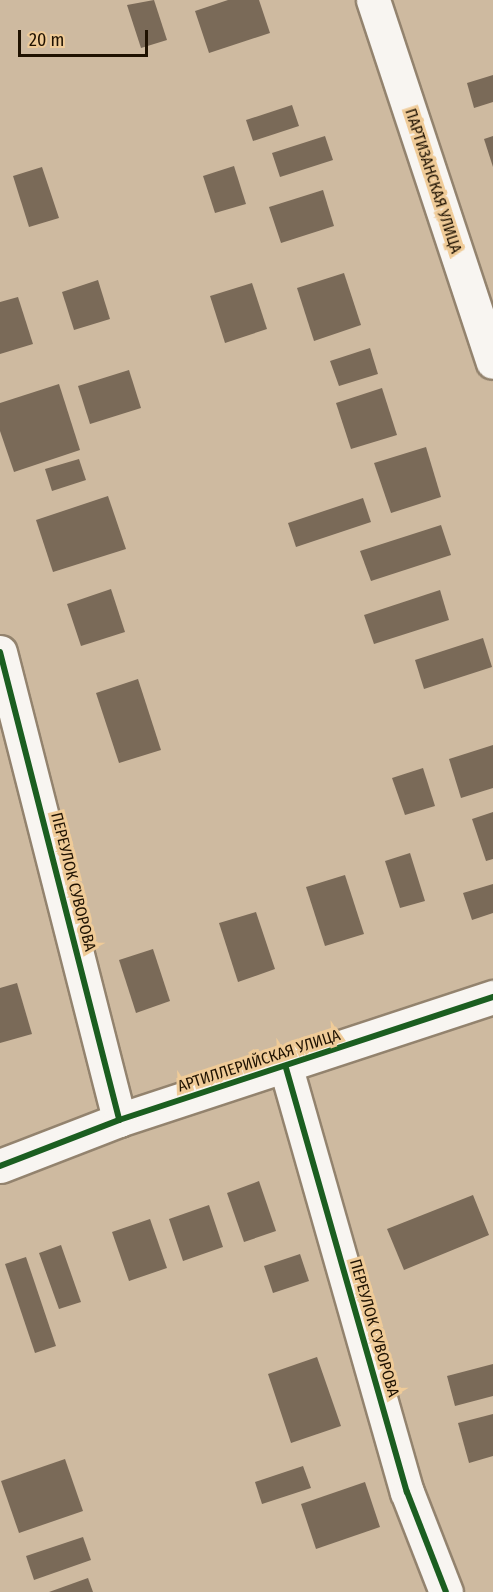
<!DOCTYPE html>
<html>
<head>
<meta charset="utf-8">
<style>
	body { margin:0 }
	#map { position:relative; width:493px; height:1592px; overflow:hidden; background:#cebaa0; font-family:"Fira Sans Condensed",sans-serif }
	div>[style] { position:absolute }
	.building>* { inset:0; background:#7a6a58 }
	.roads { filter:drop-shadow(2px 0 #93836e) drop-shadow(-2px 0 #93836e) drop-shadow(0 2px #93836e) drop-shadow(0 -2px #93836e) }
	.minor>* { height:33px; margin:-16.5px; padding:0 16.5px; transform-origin:16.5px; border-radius:16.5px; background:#f8f5f1 }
	.cycleway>* { height:6px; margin:-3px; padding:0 3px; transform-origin:3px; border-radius:3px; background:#1b5e20 }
	span { translate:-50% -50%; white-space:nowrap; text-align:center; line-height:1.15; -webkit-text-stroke:6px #efcb98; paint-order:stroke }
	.street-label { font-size:16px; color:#1f1201 }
	.scale { position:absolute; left:18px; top:30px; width:130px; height:27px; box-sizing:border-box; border:3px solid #1f1201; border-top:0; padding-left:8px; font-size:18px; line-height:21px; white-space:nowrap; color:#1f1201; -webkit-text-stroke:4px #efcb98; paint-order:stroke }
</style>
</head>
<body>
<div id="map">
	<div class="building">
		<i style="clip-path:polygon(154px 0,167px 40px,141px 48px,127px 5px)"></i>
		<i style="clip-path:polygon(228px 0,259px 0,270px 33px,209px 53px,195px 11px)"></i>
		<i style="clip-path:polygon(493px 75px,493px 102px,474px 108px,467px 83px)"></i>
		<i style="clip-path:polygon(292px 105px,299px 126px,253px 141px,246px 120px)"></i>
		<i style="clip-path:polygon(325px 136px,333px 160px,280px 177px,272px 153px)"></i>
		<i style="clip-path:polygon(493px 136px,493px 167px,484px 139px)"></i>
		<i style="clip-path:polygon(234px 166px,246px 204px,215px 213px,203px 176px)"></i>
		<i style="clip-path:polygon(42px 167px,59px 218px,29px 227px,13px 176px)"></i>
		<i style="clip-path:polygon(323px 190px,334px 226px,281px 243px,269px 207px)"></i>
		<i style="clip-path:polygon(344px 273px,361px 325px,314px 341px,297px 288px)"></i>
		<i style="clip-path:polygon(98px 280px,110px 319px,74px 330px,62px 292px)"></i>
		<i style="clip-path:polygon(252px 283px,267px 329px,225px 343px,210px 296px)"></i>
		<i style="clip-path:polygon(18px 297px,33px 344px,0 354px,0 302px)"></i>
		<i style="clip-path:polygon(370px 348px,378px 374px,339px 386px,330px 361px)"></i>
		<i style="clip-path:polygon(129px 370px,141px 408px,90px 424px,78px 386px)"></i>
		<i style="clip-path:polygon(59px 384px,80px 450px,14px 472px,0 431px,0 403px)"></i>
		<i style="clip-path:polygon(382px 388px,397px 435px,351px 449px,336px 403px)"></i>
		<i style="clip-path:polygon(426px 447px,441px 497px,391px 513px,374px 463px)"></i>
		<i style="clip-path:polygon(79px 459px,86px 480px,52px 491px,45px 469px)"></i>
		<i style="clip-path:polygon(108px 496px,126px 549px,53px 572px,36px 520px)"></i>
		<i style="clip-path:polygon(363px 498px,371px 522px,296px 547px,288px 523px)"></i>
		<i style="clip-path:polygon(441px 525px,451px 555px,371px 581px,360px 551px)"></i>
		<i style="clip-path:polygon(111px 589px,125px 632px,81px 646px,67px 604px)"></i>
		<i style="clip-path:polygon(440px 590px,449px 620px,374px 644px,364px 615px)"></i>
		<i style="clip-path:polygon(483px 638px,492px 667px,424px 689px,415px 660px)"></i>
		<i style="clip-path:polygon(138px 679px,161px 750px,119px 763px,96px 693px)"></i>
		<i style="clip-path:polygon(493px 745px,493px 788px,461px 798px,449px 759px)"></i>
		<i style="clip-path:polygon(423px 768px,435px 806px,405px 815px,392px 778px)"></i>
		<i style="clip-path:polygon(493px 812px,493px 859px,486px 861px,472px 819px)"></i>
		<i style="clip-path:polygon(410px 853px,425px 901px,400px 908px,385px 861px)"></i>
		<i style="clip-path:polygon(345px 875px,364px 934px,325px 946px,306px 887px)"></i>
		<i style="clip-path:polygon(493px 884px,493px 913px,472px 920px,463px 893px)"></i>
		<i style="clip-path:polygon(256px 912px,275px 969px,238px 982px,219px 923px)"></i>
		<i style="clip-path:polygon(153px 949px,170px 1001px,136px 1013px,119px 960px)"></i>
		<i style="clip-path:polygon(17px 983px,32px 1034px,0 1043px,0 988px)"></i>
		<i style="clip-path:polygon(259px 1181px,276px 1231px,244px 1242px,227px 1193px)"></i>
		<i style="clip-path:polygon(473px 1195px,489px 1235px,404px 1270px,387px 1229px)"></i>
		<i style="clip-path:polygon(209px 1205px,223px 1247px,183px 1261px,169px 1219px)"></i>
		<i style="clip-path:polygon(150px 1219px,167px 1268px,129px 1281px,112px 1232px)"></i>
		<i style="clip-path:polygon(61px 1245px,81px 1302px,59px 1309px,39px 1253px)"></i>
		<i style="clip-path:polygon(300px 1254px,309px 1281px,273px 1293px,264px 1266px)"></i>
		<i style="clip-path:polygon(26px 1257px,56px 1346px,35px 1353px,5px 1264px)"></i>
		<i style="clip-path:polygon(317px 1357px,341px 1426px,291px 1443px,268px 1374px)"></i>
		<i style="clip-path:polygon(493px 1364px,493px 1396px,455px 1406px,447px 1376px)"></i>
		<i style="clip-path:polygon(493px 1414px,493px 1456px,469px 1463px,458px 1423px)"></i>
		<i style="clip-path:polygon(65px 1459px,83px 1511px,19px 1533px,1px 1481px)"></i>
		<i style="clip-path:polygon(303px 1466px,311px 1488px,262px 1504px,255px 1482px)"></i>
		<i style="clip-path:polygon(365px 1482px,380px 1527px,316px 1549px,301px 1504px)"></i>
		<i style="clip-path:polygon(83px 1537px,91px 1560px,34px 1580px,26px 1556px)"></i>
		<i style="clip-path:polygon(88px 1578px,93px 1592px,49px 1592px)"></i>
	</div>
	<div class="roads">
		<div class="minor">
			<i style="left:373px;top:0;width:381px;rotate:71.7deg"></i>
			<i style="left:0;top:652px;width:483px;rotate:75.7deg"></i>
			<i style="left:286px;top:1068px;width:441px;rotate:74.1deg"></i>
			<i style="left:407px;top:1492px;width:107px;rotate:68.7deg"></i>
			<i style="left:0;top:1166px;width:128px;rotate:-21.1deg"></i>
			<i style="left:119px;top:1120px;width:394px;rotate:-18.2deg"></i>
		</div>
	</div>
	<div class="cycleway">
		<i style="left:0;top:652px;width:483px;rotate:75.7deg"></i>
		<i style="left:286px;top:1068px;width:441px;rotate:74.1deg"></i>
		<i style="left:407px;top:1492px;width:107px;rotate:68.7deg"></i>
		<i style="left:0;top:1166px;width:128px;rotate:-21.1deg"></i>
		<i style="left:119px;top:1120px;width:394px;rotate:-18.2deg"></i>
	</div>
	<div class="street-label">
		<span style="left:433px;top:181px;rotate:72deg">ПАРТИЗАНСКАЯ УЛИЦА</span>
		<span style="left:73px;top:882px;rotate:76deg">ПЕРЕУЛОК СУВОРОВА</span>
		<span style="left:259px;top:1061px;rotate:-18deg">АРТИЛЛЕРИЙСКАЯ УЛИЦА</span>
		<span style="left:374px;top:1328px;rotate:74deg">ПЕРЕУЛОК СУВОРОВА</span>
	</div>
	<div class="scale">20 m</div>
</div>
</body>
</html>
